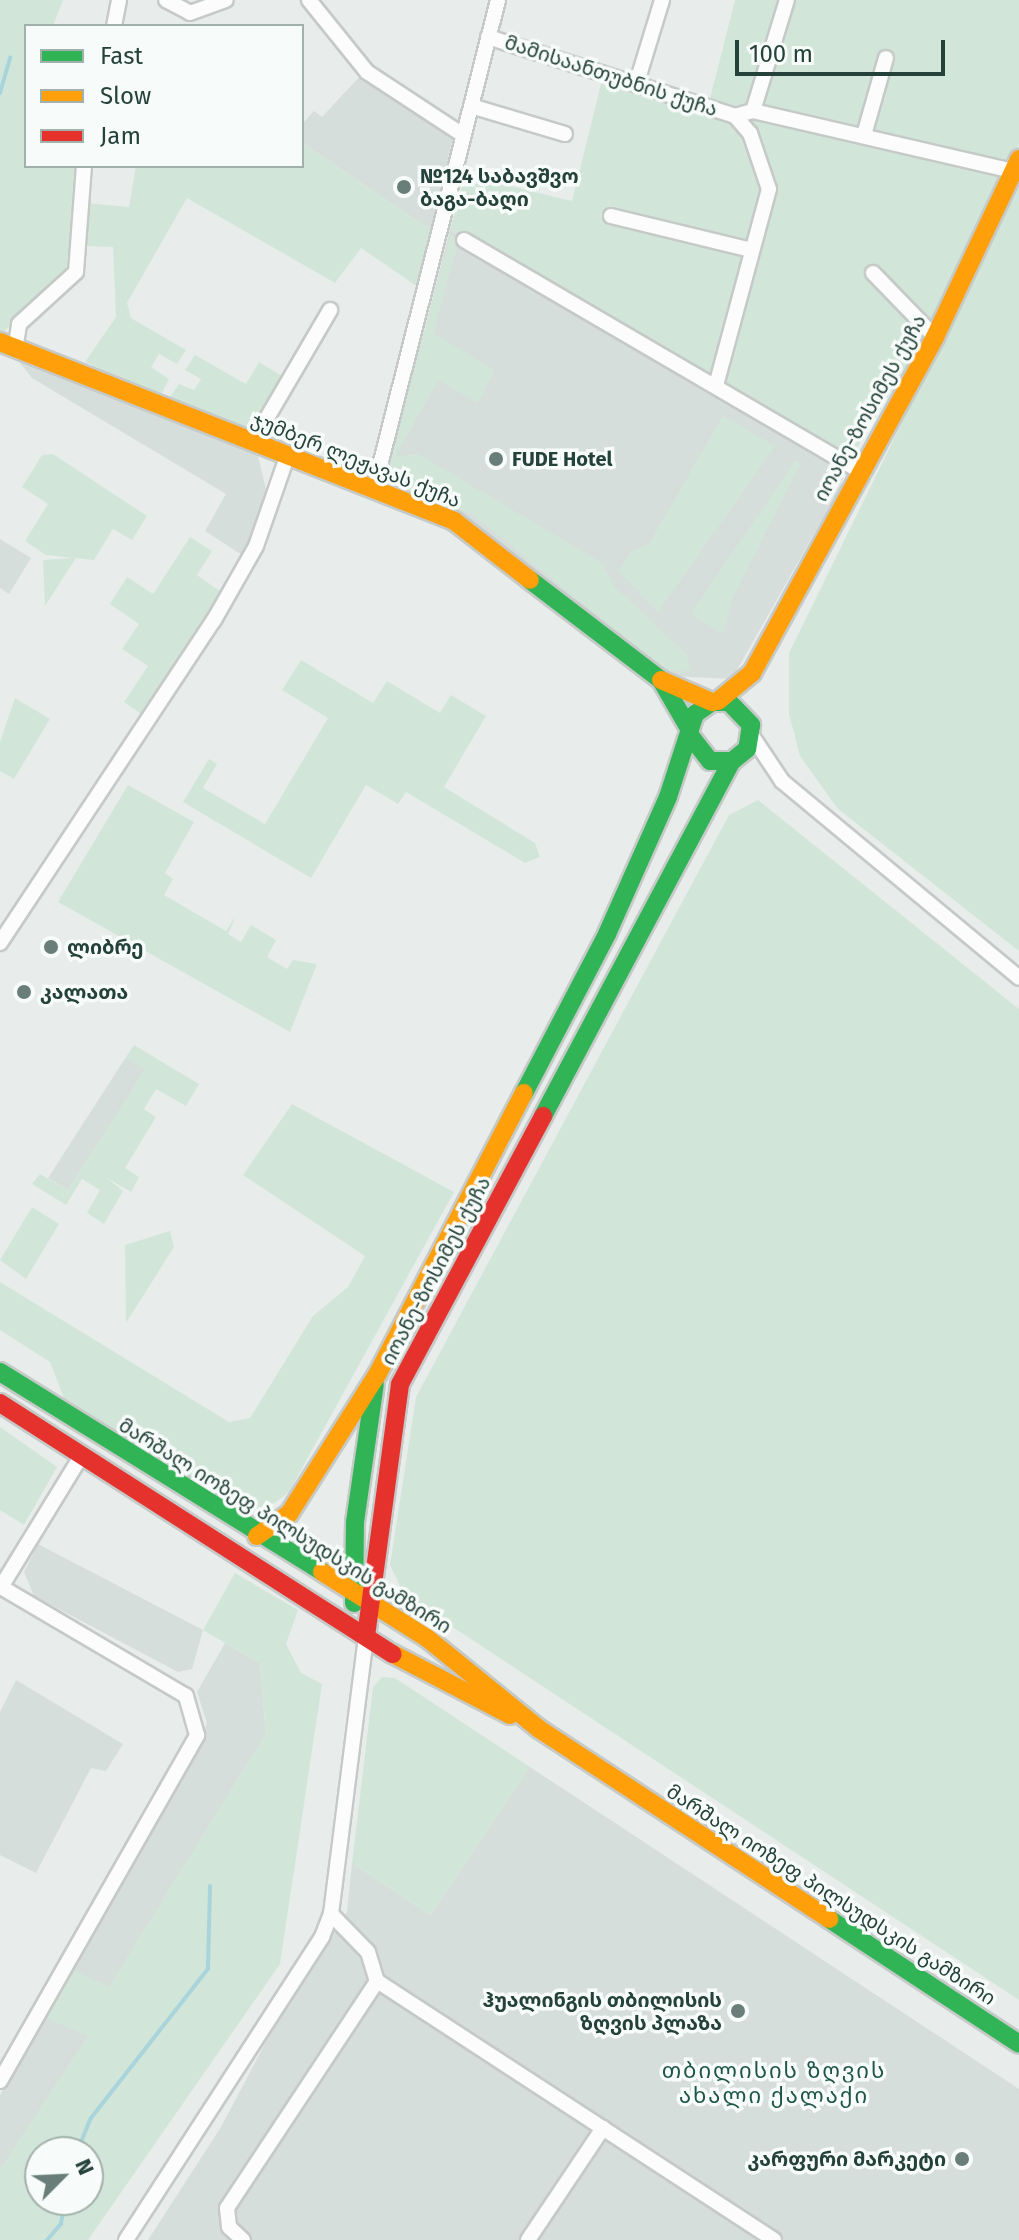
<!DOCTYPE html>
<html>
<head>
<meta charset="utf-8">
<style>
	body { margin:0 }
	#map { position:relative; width:1019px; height:2240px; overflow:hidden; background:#e8edeb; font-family:"Fira Sans","Noto Sans Georgian",sans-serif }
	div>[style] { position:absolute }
	.built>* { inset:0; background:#d6dedb }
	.green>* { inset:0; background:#d1e6d8 }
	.stream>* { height:4px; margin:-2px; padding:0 2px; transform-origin:2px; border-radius:2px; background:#a9d4db }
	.roads { filter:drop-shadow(2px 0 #c5cac8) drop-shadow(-2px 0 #c5cac8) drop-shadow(0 2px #c5cac8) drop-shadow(0 -2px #c5cac8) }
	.street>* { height:14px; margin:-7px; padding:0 7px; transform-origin:7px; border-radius:7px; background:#fcfcfc }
	.fast>* { height:18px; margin:-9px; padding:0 9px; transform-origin:9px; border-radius:9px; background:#30b455 }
	.slow>* { height:18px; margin:-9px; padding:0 9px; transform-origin:9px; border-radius:9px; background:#ff9f0a }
	.jam>* { height:18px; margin:-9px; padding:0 9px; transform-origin:9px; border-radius:9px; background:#e5322d }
	.dots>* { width:22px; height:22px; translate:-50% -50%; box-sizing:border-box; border:4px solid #f7fbf9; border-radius:50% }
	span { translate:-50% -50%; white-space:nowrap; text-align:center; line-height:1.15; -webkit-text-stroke:7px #f7fbf9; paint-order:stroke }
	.street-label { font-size:20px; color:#24423a }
	.poi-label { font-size:20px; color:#24423a; font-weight:700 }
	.left { translate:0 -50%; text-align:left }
	.right { translate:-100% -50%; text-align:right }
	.neighbourhood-label { font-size:22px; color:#1f5548; letter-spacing:2px }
	.legend { position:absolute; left:24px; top:24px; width:280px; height:144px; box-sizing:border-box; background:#f7fbf9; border:2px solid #a3b1ad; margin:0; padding:10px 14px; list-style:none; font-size:24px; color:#24423a }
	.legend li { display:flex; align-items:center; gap:16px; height:40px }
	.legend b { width:40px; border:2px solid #a3b1ad }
	.north { position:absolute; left:24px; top:2136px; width:80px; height:80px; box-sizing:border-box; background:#f7fbf9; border:2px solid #a3b1ad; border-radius:50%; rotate:66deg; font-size:22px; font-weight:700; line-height:32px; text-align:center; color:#24423a }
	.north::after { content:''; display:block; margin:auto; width:28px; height:36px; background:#697e78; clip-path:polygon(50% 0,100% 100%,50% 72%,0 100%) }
	.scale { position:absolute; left:735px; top:40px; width:210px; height:36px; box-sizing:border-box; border:4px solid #24423a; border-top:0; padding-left:10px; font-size:24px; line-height:28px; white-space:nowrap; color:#24423a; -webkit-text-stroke:6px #f7fbf9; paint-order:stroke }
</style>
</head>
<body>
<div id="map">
	<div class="built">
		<i style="clip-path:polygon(362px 74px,453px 137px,431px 230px,302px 143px,302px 124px,314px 111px,322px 117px)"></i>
		<i style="clip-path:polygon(450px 230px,844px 469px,841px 486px,732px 679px,670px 676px,385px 486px)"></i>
		<i style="clip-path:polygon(19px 348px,258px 456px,268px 498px,245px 557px,205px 531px,226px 494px,32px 378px,16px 358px)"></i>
		<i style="clip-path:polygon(0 539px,31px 558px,9px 594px,0 588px)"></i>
		<i style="clip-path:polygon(126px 1057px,146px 1069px,68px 1190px,48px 1178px)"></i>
		<i style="clip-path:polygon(38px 1544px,203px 1630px,192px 1669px,178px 1672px,34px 1596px,24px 1572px)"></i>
		<i style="clip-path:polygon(225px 1643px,260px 1663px,266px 1734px,109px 1988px,72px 1970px,200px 1747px,207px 1723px,197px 1692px)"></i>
		<i style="clip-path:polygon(16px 1680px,123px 1744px,106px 1771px,91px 1768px,36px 1873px,0 1855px,0 1712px)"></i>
		<i style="clip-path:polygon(530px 1767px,1019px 2089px,1019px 2240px,148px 2240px,221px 2127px,314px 1951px,347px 1912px,352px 1863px,430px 1915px)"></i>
		<i style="clip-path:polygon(47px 2018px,89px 2035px,0 2170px,0 2095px)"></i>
	</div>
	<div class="green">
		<i style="clip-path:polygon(0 0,63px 0,53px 26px,26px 26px,26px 166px,80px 166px,65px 277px,0 335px)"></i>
		<i style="clip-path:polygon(735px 0,1019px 0,1019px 144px,938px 315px,844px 469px,450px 230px,465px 175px,572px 201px,602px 80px,706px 114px)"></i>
		<i style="clip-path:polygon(302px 143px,431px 230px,421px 289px,361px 248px,335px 283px,187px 198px,127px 303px,131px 318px,186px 350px,177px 364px,159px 354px,151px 367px,169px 379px,160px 397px,85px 362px,116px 317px,113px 247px,84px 246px,86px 203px,129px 207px,136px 166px,302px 166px)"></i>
		<i style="clip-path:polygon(1019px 184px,1019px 951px,838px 809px,800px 756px,789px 714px,789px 653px)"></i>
		<i style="clip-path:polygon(451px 234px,459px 240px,433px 333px,494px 370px,478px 403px,438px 380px,395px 457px,418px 454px,602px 563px,614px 586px,687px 655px,691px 672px,664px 669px,473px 515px,383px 479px)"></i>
		<i style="clip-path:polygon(195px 355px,246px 384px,259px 362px,282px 376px,248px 433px,169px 399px,179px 384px,194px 390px,201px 379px,185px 370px)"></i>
		<i style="clip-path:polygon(723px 416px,775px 446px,658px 612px,619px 571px,631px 552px,649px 544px)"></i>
		<i style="clip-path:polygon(53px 454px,147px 516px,132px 540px,113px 529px,94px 560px,76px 558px,45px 606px,43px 560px,74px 558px,46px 555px,25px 541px,48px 504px,22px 487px,42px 455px)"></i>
		<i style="clip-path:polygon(795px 461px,800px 464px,732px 599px,723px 634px,691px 614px)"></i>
		<i style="clip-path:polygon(190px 537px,212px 551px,197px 575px,221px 592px,141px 714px,124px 702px,148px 666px,122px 649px,139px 624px,110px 604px,127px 577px,153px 594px)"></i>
		<i style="clip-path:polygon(301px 660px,373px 703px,387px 681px,440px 713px,451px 695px,486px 716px,444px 787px,535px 843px,540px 857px,525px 863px,406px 792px,398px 804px,366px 785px,311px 878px,183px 802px,209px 759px,217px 764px,203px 788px,265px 824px,328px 718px,282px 690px)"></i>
		<i style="clip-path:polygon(15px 698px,50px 719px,14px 779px,0 771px,0 742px)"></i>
		<i style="clip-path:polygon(128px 785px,194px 822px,165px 873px,173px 879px,164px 895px,226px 931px,236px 916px,228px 934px,241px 942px,251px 925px,276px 940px,267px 957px,287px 969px,293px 960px,317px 964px,290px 1032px,58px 902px)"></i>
		<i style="clip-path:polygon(758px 800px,1019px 1009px,1019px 2000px,404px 1595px,390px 1565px,416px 1397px,729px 815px)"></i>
		<i style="clip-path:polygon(134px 1045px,199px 1084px,186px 1106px,156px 1089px,144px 1109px,156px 1117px,125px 1168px,139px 1177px,131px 1192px,107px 1178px,123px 1191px,104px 1224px,87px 1213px,100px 1190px,82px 1179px,66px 1205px,32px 1184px,40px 1174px,68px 1190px,145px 1070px,126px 1057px)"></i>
		<i style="clip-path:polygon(292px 1104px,454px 1192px,289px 1492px,264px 1511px,245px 1510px,64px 1398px,50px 1362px,0 1330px,0 1282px,229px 1422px,250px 1418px,313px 1316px,348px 1287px,365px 1256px,243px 1175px)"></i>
		<i style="clip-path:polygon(32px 1207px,59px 1224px,26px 1279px,0 1260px)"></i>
		<i style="clip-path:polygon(170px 1231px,174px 1247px,126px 1323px,125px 1245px)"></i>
		<i style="clip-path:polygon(0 1427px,57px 1467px,24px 1525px,0 1510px)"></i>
		<i style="clip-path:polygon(evenodd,235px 1573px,298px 1610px,286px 1644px,301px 1673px,322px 1684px,280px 1964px,88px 2240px,0 2240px,0 2170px,88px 2036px,47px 2018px,72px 1970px,109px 1987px,266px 1734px,260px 1663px,203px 1630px,235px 1573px,88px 2152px,88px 2200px,40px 2200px,40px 2152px,88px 2152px)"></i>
		<i style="clip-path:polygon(382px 1677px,395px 1678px,530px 1767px,430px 1915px,352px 1863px,373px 1687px)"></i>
	</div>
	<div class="stream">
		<i style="left:0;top:93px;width:37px;rotate:-74deg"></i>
		<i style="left:77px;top:2152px;width:37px;rotate:-68deg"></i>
		<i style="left:91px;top:2118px;width:189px;rotate:-51.9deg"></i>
		<i style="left:208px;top:1969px;width:83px;rotate:-88.6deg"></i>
		<i style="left:47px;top:2240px;width:21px;rotate:-49deg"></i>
		<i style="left:61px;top:2224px;width:24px;rotate:-81deg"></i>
	</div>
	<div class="roads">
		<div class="street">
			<i style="left:166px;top:0;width:27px;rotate:28deg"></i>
			<i style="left:190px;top:13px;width:38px;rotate:-20deg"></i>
			<i style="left:309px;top:0;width:92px;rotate:51.1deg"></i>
			<i style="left:367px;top:72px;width:115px;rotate:33.3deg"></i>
			<i style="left:114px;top:26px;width:26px;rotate:-79deg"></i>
			<i style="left:488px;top:37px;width:259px;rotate:17.7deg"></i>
			<i style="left:735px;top:116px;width:23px;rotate:49deg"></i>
			<i style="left:750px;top:133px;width:59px;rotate:71.3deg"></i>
			<i style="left:769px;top:189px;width:203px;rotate:105.1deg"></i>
			<i style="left:637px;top:82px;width:86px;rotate:-73deg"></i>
			<i style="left:471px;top:106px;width:98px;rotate:16.6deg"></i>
			<i style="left:753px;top:111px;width:116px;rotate:-73deg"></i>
			<i style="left:735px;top:116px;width:19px;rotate:-16deg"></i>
			<i style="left:753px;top:111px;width:267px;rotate:13deg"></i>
			<i style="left:864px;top:135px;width:80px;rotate:-74.1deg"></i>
			<i style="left:611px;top:216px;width:145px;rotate:13.6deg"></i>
			<i style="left:464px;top:240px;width:458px;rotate:30.3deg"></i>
			<i style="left:873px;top:273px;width:89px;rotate:45.9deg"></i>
			<i style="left:16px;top:344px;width:20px;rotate:-81deg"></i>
			<i style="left:19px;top:324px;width:77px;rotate:-42.4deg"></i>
			<i style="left:76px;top:272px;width:106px;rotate:-85.7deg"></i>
			<i style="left:253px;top:442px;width:153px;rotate:-59.7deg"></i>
			<i style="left:374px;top:489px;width:504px;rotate:-75.77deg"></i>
			<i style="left:752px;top:736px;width:54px;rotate:56.3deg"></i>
			<i style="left:782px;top:781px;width:308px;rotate:39.7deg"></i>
			<i style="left:0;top:943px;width:387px;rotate:-56.5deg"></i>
			<i style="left:214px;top:620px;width:85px;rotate:-60.4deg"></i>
			<i style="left:256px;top:546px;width:94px;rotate:-70.8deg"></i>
			<i style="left:331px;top:1914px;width:53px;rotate:45.8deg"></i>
			<i style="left:368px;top:1952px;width:30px;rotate:73deg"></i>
			<i style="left:377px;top:1981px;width:474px;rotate:33.1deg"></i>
			<i style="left:0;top:2081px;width:398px;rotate:-60.3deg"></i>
			<i style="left:197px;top:1735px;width:41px;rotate:-105.8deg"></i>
			<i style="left:186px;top:1696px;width:215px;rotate:-149.5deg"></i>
			<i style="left:1px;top:1587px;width:155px;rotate:-58.5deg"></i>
			<i style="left:126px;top:2240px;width:361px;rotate:-57.1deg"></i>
			<i style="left:322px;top:1937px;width:25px;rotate:-69deg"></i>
			<i style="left:331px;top:1914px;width:280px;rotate:-82.8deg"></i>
			<i style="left:243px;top:2240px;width:19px;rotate:-137deg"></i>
			<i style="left:229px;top:2227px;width:19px;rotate:-96deg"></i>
			<i style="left:227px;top:2208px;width:272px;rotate:-56.5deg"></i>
			<i style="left:528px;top:2240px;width:135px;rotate:-56.2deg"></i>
		</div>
		<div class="fast">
			<i style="left:530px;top:580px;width:165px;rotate:37.4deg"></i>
			<i style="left:661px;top:680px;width:58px;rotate:59.9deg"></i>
			<i style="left:524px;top:1093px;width:179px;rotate:-62.4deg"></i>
			<i style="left:607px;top:934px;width:150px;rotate:-66deg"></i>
			<i style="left:668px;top:797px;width:87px;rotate:-72deg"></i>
			<i style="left:695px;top:714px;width:21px;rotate:-35deg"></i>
			<i style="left:712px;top:702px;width:17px"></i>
			<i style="left:729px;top:702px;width:32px;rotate:46deg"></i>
			<i style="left:751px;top:725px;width:24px;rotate:99deg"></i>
			<i style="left:747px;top:749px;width:19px;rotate:141deg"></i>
			<i style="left:732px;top:761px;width:22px;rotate:180deg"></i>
			<i style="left:710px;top:761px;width:33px;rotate:-128deg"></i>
			<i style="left:543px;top:1116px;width:402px;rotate:-62deg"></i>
			<i style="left:0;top:1372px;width:379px;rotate:31.8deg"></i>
			<i style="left:354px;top:1603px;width:81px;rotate:-89.3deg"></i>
			<i style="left:355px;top:1522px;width:139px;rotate:-81.8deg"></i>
			<i style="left:829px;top:1919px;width:227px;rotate:33.3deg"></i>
		</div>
		<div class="slow">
			<i style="left:0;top:342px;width:488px;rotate:21.5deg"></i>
			<i style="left:454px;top:521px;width:96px;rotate:37.8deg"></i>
			<i style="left:661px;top:680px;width:56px;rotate:23.3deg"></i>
			<i style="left:718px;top:701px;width:44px;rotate:-39.5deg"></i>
			<i style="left:752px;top:673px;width:383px;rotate:-61.4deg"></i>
			<i style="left:935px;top:337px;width:197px;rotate:-64.7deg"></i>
			<i style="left:257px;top:1536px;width:39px;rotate:-35deg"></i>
			<i style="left:289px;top:1514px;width:165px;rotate:-57.7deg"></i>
			<i style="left:377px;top:1375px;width:318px;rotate:-62.5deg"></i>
			<i style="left:322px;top:1572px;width:124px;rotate:32.2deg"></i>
			<i style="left:427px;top:1638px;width:144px;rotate:39.1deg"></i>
			<i style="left:539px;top:1729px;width:347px;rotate:33.2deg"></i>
			<i style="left:393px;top:1654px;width:132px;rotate:27.5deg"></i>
		</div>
		<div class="jam">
			<i style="left:0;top:1403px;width:466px;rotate:32.6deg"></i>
			<i style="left:366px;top:1636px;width:254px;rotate:-82.3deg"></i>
			<i style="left:400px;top:1384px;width:304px;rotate:-61.9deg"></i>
		</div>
	</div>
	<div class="dots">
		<i style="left:404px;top:187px;background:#697e78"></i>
		<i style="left:496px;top:459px;background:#697e78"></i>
		<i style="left:51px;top:947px;background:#697e78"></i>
		<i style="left:24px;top:992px;background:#697e78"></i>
		<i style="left:738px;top:2011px;background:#697e78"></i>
		<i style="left:962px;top:2159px;background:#697e78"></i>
	</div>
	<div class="street-label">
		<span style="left:611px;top:76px;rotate:18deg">მამისაანთუბნის ქუჩა</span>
		<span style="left:870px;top:408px;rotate:-61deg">იოანე-ზოსიმეს ქუჩა</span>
		<span style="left:356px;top:460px;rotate:22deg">ჯუმბერ ლეჟავას ქუჩა</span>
		<span style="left:436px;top:1271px;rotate:-62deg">იოანე-ზოსიმეს ქუჩა</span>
		<span style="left:285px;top:1526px;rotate:32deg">მარშალ იოზეფ პილსუდსკის გამზირი</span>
		<span style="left:831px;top:1895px;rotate:33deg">მარშალ იოზეფ პილსუდსკის გამზირი</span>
	</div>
	<div class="poi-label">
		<span class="left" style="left:420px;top:188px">№124 საბავშვო<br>ბაგა-ბაღი</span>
		<span class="left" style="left:512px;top:459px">FUDE Hotel</span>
		<span class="left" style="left:67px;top:947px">ლიბრე</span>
		<span class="left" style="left:40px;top:992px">კალათა</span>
		<span class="right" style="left:722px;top:2012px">ჰუალინგის თბილისის<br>ზღვის პლაზა</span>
		<span class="right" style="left:946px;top:2159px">კარფური მარკეტი</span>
	</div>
	<div class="neighbourhood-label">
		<span style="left:774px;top:2083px">თბილისის ზღვის<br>ახალი ქალაქი</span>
	</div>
	<ul class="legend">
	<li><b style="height:10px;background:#30b455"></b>Fast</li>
	<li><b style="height:10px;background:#ff9f0a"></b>Slow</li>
	<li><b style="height:10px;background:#e5322d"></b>Jam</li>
	</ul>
	<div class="north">N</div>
	<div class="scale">100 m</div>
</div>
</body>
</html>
